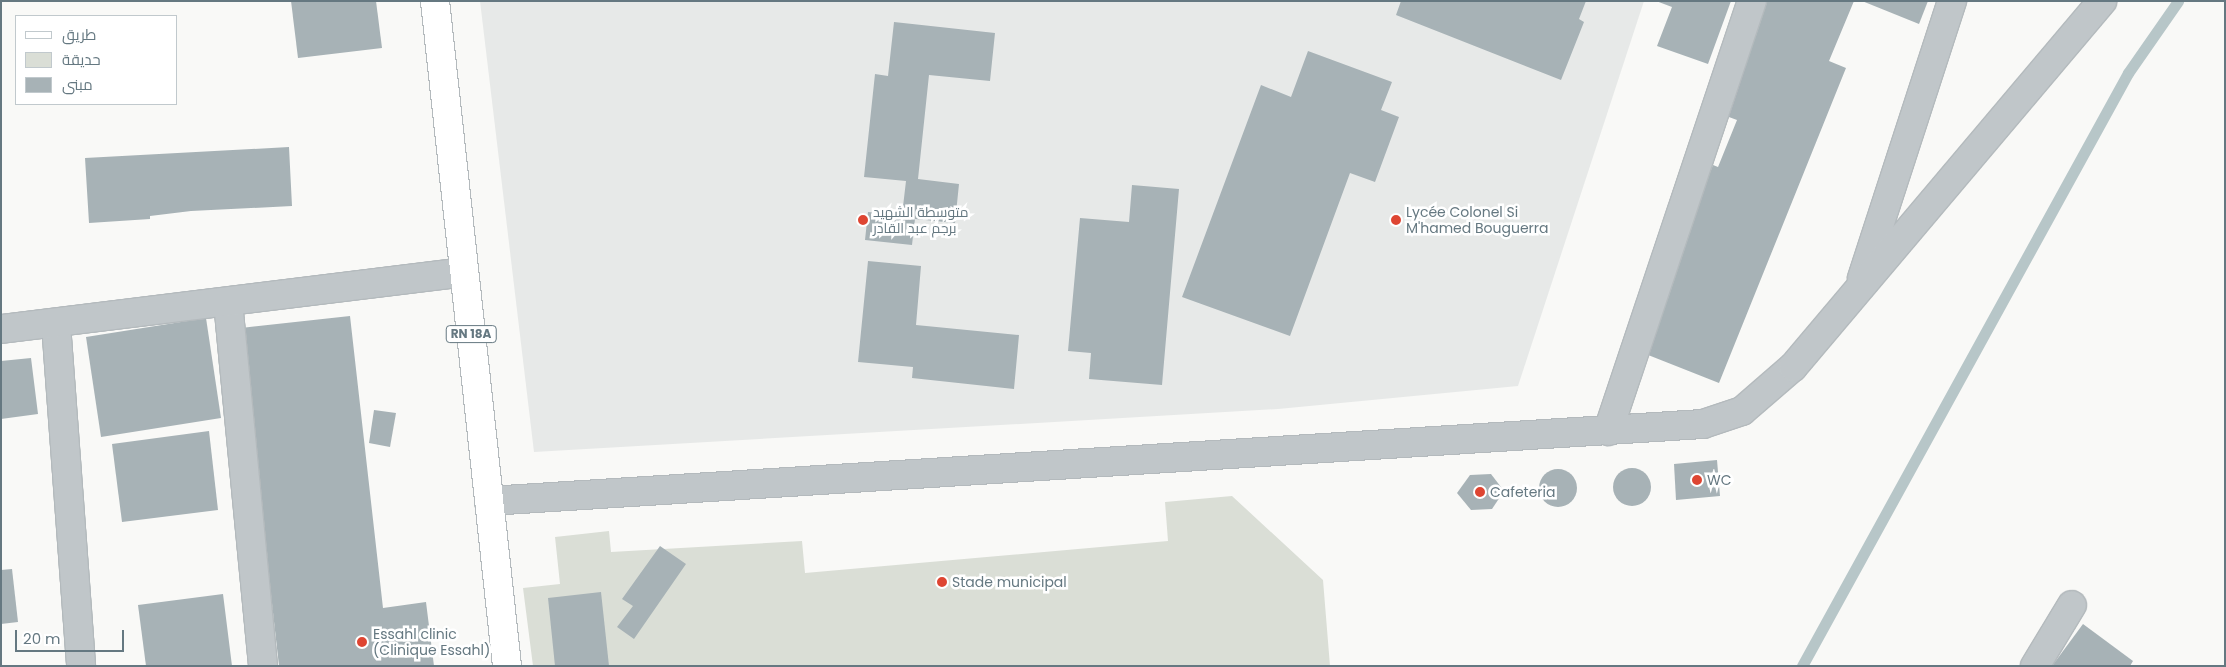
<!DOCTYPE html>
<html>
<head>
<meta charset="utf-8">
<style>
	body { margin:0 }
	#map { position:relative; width:2226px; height:667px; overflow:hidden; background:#f9f9f7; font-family:Poppins,Cairo,sans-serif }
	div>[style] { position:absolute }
	.built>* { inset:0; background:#e7e9e8 }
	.green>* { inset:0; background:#daded6 }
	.stream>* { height:11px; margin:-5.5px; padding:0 5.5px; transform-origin:5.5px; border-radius:5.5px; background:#b7c6c8 }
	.building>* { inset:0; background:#a7b2b6 }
	.round { border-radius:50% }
	.roads { filter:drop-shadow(1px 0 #b4babd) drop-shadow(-1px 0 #b4babd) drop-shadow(0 1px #b4babd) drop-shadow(0 -1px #b4babd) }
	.minor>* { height:28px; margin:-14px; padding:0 14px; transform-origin:14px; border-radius:14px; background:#c0c6c9 }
	.primary>* { height:28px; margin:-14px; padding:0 14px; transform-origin:14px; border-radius:14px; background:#fff }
	.dots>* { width:14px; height:14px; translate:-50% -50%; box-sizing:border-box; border:2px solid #fff; border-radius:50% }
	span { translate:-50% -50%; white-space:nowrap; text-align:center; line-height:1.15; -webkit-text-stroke:5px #fff; paint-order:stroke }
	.shield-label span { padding:1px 4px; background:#fff; border:1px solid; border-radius:4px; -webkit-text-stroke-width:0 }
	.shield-label { font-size:12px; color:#657881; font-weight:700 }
	.poi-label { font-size:14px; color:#657881 }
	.left { translate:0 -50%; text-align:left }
	.frame { position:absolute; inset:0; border:2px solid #657881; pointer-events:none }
	.legend { position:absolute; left:15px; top:15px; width:162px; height:90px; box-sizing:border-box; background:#fff; border:1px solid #c1c9cd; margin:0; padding:6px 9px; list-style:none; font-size:15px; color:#657881 }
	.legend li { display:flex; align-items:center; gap:10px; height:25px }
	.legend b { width:25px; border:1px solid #c1c9cd }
	.scale { position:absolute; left:15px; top:630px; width:109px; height:22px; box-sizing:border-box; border:2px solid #657881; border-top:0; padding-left:6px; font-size:15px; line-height:18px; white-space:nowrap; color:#657881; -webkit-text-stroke:4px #fff; paint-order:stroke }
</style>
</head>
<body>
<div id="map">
	<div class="built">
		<i style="clip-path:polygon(480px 1px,1644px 1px,1518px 386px,1278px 409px,534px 452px)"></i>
	</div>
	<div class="green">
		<i style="clip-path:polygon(1232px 496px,1323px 580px,1330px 666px,533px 666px,523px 588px,560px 584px,555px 537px,609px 531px,611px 552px,802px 541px,805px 573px,1168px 541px,1165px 502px)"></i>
	</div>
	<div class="stream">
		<i style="left:1802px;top:666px;width:677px;rotate:-61.2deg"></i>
		<i style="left:2128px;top:73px;width:88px;rotate:-55.2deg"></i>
	</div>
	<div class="building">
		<i style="clip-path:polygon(291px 1px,376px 1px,382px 48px,298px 58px)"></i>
		<i style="clip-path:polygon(1401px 1px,1586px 1px,1579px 19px,1584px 22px,1561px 80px,1396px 15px)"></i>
		<i style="clip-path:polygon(1656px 1px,1731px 1px,1708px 64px,1657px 46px,1672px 7px)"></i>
		<i style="clip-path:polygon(1763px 1px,1854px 1px,1829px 61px,1846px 68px,1719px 383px,1638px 351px,1713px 165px,1718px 167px,1737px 120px,1718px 113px)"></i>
		<i style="clip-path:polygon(1862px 1px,1928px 1px,1919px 24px)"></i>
		<i style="clip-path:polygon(894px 22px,995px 33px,990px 81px,929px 75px,918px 179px,959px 184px,955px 223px,915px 219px,912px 245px,865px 240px,868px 212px,902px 215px,906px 181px,864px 177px,875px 74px,888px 76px)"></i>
		<i style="clip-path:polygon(1308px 51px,1392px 82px,1381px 110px,1399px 117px,1375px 182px,1350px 173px,1290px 336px,1182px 297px,1261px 85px,1291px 97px)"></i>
		<i style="clip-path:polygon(289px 147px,292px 206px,191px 211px,150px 216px,150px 219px,89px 223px,85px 158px)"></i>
		<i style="clip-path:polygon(1132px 185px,1179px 189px,1162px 385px,1089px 379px,1091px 353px,1068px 351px,1080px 218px,1129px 222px)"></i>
		<i style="clip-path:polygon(868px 261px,921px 266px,916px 325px,1019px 335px,1014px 389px,912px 378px,913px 367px,858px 362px)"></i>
		<i style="clip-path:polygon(350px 316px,383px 608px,426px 602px,434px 666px,279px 666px,241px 328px)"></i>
		<i style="clip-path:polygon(206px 318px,221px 418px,101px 437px,86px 337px)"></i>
		<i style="clip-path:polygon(31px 358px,38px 414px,1px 419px,1px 361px)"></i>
		<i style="clip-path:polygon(374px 410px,396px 413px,390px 447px,369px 443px)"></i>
		<i style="clip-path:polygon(209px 431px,218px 510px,122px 522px,112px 444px)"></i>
		<i style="clip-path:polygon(1717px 460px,1720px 496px,1676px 500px,1674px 464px)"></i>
		<i class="round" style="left:1613px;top:468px;width:38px;height:38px"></i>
		<i class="round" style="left:1539px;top:469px;width:38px;height:38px"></i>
		<i style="clip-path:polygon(1491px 474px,1504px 491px,1492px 509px,1471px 510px,1457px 493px,1470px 475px)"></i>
		<i style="clip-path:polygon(660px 546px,686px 564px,634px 639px,617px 627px,633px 606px,622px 599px)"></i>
		<i style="clip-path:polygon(12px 569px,18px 622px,1px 624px,1px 570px)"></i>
		<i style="clip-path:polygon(601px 592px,609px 666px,555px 666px,548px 598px)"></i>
		<i style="clip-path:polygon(223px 594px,232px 666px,146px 666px,138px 605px)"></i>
		<i style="clip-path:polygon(2083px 624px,2133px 661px,2130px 666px,2052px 666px)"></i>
	</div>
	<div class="roads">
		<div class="minor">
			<i style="left:1862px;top:278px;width:291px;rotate:-72deg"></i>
			<i style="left:228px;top:302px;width:366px;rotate:84.5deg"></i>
			<i style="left:56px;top:324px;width:343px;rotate:85.8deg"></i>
			<i style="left:1px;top:329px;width:466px;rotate:-7deg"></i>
			<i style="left:1608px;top:431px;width:453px;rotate:-71.5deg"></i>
			<i style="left:489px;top:501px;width:1216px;rotate:-3.63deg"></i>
			<i style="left:1703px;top:424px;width:41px;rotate:-18.4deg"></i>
			<i style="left:1742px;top:411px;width:67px;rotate:-40.8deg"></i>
			<i style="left:1793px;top:367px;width:479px;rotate:-49.8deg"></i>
			<i style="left:2035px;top:666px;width:71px;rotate:-58.8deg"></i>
		</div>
		<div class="primary">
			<i style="left:435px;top:1px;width:669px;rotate:83.82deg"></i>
		</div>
	</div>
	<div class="dots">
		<i style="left:863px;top:220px;background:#de4532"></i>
		<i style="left:1396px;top:220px;background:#de4532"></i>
		<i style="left:1697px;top:480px;background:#de4532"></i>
		<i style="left:1480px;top:492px;background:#de4532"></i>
		<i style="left:942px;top:582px;background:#de4532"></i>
		<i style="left:362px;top:642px;background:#de4532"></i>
	</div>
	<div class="shield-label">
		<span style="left:471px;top:334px">RN 18A</span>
	</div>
	<div class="poi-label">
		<span class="left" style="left:873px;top:220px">متوسطة الشهيد<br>برجم عبد القادر</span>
		<span class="left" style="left:1406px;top:220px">Lycée Colonel Si<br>M'hamed Bouguerra</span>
		<span class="left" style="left:1707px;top:480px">WC</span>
		<span class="left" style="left:1490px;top:492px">Cafeteria</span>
		<span class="left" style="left:952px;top:582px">Stade municipal</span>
		<span class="left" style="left:373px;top:642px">Essahl clinic<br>(Clinique Essahl)</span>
	</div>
	<div class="frame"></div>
	<ul class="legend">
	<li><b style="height:6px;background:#fff"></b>طريق</li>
	<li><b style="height:14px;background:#daded6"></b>حديقة</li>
	<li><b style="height:14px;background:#a7b2b6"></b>مبنى</li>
	</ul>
	<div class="scale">20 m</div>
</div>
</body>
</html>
